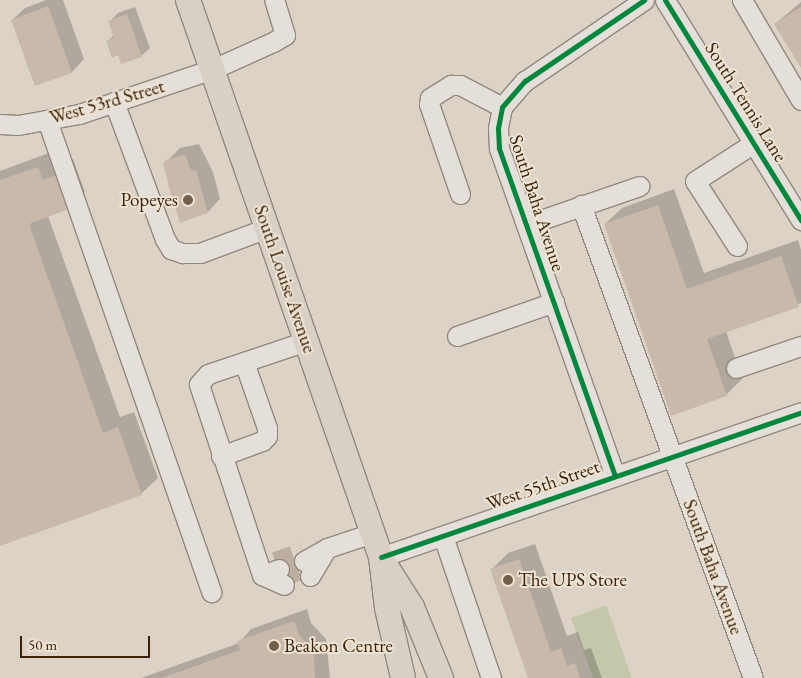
<!DOCTYPE html>
<html>
<head>
<meta charset="utf-8">
<style>
	body { margin:0 }
	#map { position:relative; width:801px; height:678px; overflow:hidden; background:#dcd3c6; font-family:"EB Garamond",serif }
	div>[style] { position:absolute }
	.green>* { inset:0; background:#c4c7aa }
	.shadow>* { inset:0; background:#0003 }
	.building>* { inset:0; background:#c8b9ab }
	.minor-tunnel>* { height:19px; margin-top:-9.5px; transform-origin:0; background:repeating-linear-gradient(90deg,#bcafa0 0 19px,transparent 0 28px) }
	.roads { filter:drop-shadow(1px 0 #92897e) drop-shadow(-1px 0 #92897e) drop-shadow(0 1px #92897e) drop-shadow(0 -1px #92897e) }
	.minor>* { height:19px; margin:-9.5px; padding:0 9.5px; transform-origin:9.5px; border-radius:9.5px; background:#e4e0d9 }
	.major>* { height:24px; margin:-12px; padding:0 12px; transform-origin:12px; border-radius:12px; background:#d8d0c4 }
	.cycleway>* { height:5px; margin:-2.5px; padding:0 2.5px; transform-origin:2.5px; border-radius:2.5px; background:#00873e }
	.dots>* { width:14px; height:14px; translate:-50% -50%; box-sizing:border-box; border:2px solid #efe4d3; border-radius:50% }
	span { translate:-50% -50%; white-space:nowrap; text-align:center; line-height:1.15; -webkit-text-stroke:4px #efe4d3; paint-order:stroke }
	.street-label { font-size:19px; color:#3c2007 }
	.poi-label { font-size:19px; color:#3c2007 }
	.right { translate:-100% -50%; text-align:right }
	.left { translate:0 -50%; text-align:left }
	.scale { position:absolute; left:20px; top:636px; width:130px; height:22px; box-sizing:border-box; border:2px solid #3c2007; border-top:0; padding-left:6px; font-size:15px; line-height:18px; white-space:nowrap; color:#3c2007; -webkit-text-stroke:4px #efe4d3; paint-order:stroke }
</style>
</head>
<body>
<div id="map">
	<div class="green">
		<i style="clip-path:polygon(606px 605px,632px 678px,593px 678px,571px 618px)"></i>
	</div>
	<div class="shadow">
		<i style="clip-path:polygon(46px 0,63px 0,84px 59px,72px 72px,35px 85px,12px 20px,25px 8px)"></i>
		<i style="clip-path:polygon(801px 2px,801px 65px,775px 24px)"></i>
		<i style="clip-path:polygon(135px 7px,150px 48px,141px 56px,119px 54px,108px 41px,114px 35px,109px 22px,118px 13px)"></i>
		<i style="clip-path:polygon(199px 144px,213px 172px,220px 199px,208px 212px,181px 221px,168px 184px,168px 160px,180px 148px)"></i>
		<i style="clip-path:polygon(54px 151px,59px 164px,73px 159px,85px 192px,68px 208px,48px 216px,120px 417px,134px 412px,158px 478px,141px 494px,0 544px,0 171px)"></i>
		<i style="clip-path:polygon(674px 189px,704px 273px,798px 240px,801px 250px,801px 303px,726px 331px,742px 379px,726px 395px,605px 224px,622px 208px)"></i>
		<i style="clip-path:polygon(535px 544px,567px 636px,578px 632px,584px 650px,591px 648px,602px 678px,529px 678px,491px 570px,508px 553px)"></i>
		<i style="clip-path:polygon(307px 609px,311px 623px,326px 639px,330px 678px,141px 678px,239px 643px,251px 629px)"></i>
	</div>
	<div class="building">
		<i style="clip-path:polygon(48px 6px,72px 73px,35px 86px,11px 20px)"></i>
		<i style="clip-path:polygon(801px 7px,801px 68px,774px 24px)"></i>
		<i style="clip-path:polygon(127px 14px,142px 57px,121px 64px,118px 55px,112px 58px,106px 41px,114px 38px,108px 21px)"></i>
		<i style="clip-path:polygon(182px 155px,186px 156px,191px 171px,196px 170px,208px 213px,180px 223px,163px 164px,166px 160px)"></i>
		<i style="clip-path:polygon(38px 167px,43px 180px,57px 175px,69px 209px,29px 224px,103px 433px,118px 427px,142px 495px,0 546px,0 180px)"></i>
		<i style="clip-path:polygon(658px 205px,687px 289px,781px 256px,799px 307px,707px 339px,727px 396px,671px 416px,604px 224px)"></i>
		<i style="clip-path:polygon(519px 559px,551px 652px,561px 648px,567px 666px,575px 663px,580px 678px,528px 678px,490px 569px)"></i>
		<i style="clip-path:polygon(294px 621px,299px 635px,314px 651px,315px 678px,162px 678px,240px 650px,237px 641px)"></i>
	</div>
	<div class="minor-tunnel">
		<i style="left:275px;top:561px;width:28px;rotate:-19deg"></i>
		<i style="left:281px;top:577px;width:28px;rotate:-19deg"></i>
	</div>
	<div class="roads">
		<div class="minor">
			<i style="left:665px;top:0;width:259px;rotate:58.3deg"></i>
			<i style="left:742px;top:0;width:116px;rotate:59.5deg"></i>
			<i style="left:114px;top:102px;width:146px;rotate:69.6deg"></i>
			<i style="left:165px;top:239px;width:12px;rotate:59deg"></i>
			<i style="left:171px;top:249px;width:12px;rotate:20deg"></i>
			<i style="left:182px;top:253px;width:18px"></i>
			<i style="left:200px;top:253px;width:72px;rotate:-20.5deg"></i>
			<i style="left:47px;top:120px;width:500px;rotate:70.8deg"></i>
			<i style="left:0;top:124px;width:18px;rotate:3deg"></i>
			<i style="left:18px;top:125px;width:62px;rotate:-10.2deg"></i>
			<i style="left:79px;top:114px;width:141px;rotate:-18.6deg"></i>
			<i style="left:213px;top:69px;width:66px;rotate:-24.2deg"></i>
			<i style="left:273px;top:42px;width:14px;rotate:-30deg"></i>
			<i style="left:285px;top:35px;width:37px;rotate:-107deg"></i>
			<i style="left:460px;top:194px;width:95px;rotate:-109deg"></i>
			<i style="left:429px;top:104px;width:6px;rotate:-81deg"></i>
			<i style="left:430px;top:98px;width:25px;rotate:-32deg"></i>
			<i style="left:451px;top:85px;width:9px"></i>
			<i style="left:460px;top:85px;width:47px;rotate:27.6deg"></i>
			<i style="left:581px;top:205px;width:503px;rotate:70.02deg"></i>
			<i style="left:526px;top:225px;width:120px;rotate:-19deg"></i>
			<i style="left:737px;top:246px;width:77px;rotate:-122.9deg"></i>
			<i style="left:695px;top:181px;width:70px;rotate:-32.8deg"></i>
			<i style="left:457px;top:336px;width:103px;rotate:-19.3deg"></i>
			<i style="left:736px;top:368px;width:69px;rotate:-18.7deg"></i>
			<i style="left:221px;top:456px;width:44px;rotate:-20.1deg"></i>
			<i style="left:262px;top:441px;width:7px;rotate:-45deg"></i>
			<i style="left:267px;top:436px;width:8px;rotate:-90deg"></i>
			<i style="left:267px;top:428px;width:70px;rotate:-109.2deg"></i>
			<i style="left:615px;top:476px;width:348px;rotate:-109.5deg"></i>
			<i style="left:499px;top:148px;width:20px;rotate:-93deg"></i>
			<i style="left:498px;top:128px;width:21px;rotate:-79deg"></i>
			<i style="left:502px;top:107px;width:35px;rotate:-49deg"></i>
			<i style="left:525px;top:81px;width:144px;rotate:-34.2deg"></i>
			<i style="left:443px;top:536px;width:150px;rotate:71.3deg"></i>
			<i style="left:381px;top:557px;width:444px;rotate:-19deg"></i>
			<i style="left:304px;top:561px;width:26px;rotate:-29deg"></i>
			<i style="left:327px;top:548px;width:47px;rotate:-18.4deg"></i>
			<i style="left:279px;top:569px;width:18px;rotate:161deg"></i>
			<i style="left:262px;top:575px;width:201px;rotate:-108.3deg"></i>
			<i style="left:199px;top:384px;width:13px;rotate:-48deg"></i>
			<i style="left:208px;top:374px;width:103px;rotate:-18.6deg"></i>
			<i style="left:262px;top:575px;width:24px;rotate:24deg"></i>
			<i style="left:310px;top:576px;width:31px;rotate:-59deg"></i>
		</div>
		<div class="major">
			<i style="left:188px;top:0;width:589px;rotate:70.89deg"></i>
			<i style="left:381px;top:557px;width:51px;rotate:83.3deg"></i>
			<i style="left:387px;top:608px;width:72px;rotate:77.1deg"></i>
			<i style="left:384px;top:563px;width:52px;rotate:57.5deg"></i>
			<i style="left:412px;top:607px;width:77px;rotate:67.8deg"></i>
		</div>
	</div>
	<div class="cycleway">
		<i style="left:665px;top:0;width:259px;rotate:58.3deg"></i>
		<i style="left:615px;top:476px;width:348px;rotate:-109.5deg"></i>
		<i style="left:499px;top:148px;width:20px;rotate:-93deg"></i>
		<i style="left:498px;top:128px;width:21px;rotate:-79deg"></i>
		<i style="left:502px;top:107px;width:35px;rotate:-49deg"></i>
		<i style="left:525px;top:81px;width:144px;rotate:-34.2deg"></i>
		<i style="left:381px;top:557px;width:444px;rotate:-19deg"></i>
	</div>
	<div class="dots">
		<i style="left:188px;top:200px;background:#745f4a"></i>
		<i style="left:508px;top:580px;background:#745f4a"></i>
		<i style="left:274px;top:646px;background:#745f4a"></i>
	</div>
	<div class="street-label">
		<span style="left:107px;top:102px;rotate:-16deg">West 53rd Street</span>
		<span style="left:746px;top:102px;rotate:58deg">South Tennis Lane</span>
		<span style="left:537px;top:203px;rotate:72deg">South Baha Avenue</span>
		<span style="left:285px;top:279px;rotate:71deg">South Louise Avenue</span>
		<span style="left:543px;top:485px;rotate:-19deg">West 55th Street</span>
		<span style="left:713px;top:567px;rotate:70deg">South Baha Avenue</span>
	</div>
	<div class="poi-label">
		<span class="right" style="left:178px;top:200px">Popeyes</span>
		<span class="left" style="left:518px;top:580px">The UPS Store</span>
		<span class="left" style="left:284px;top:646px">Beakon Centre</span>
	</div>
	<div class="scale">50 m</div>
</div>
</body>
</html>
